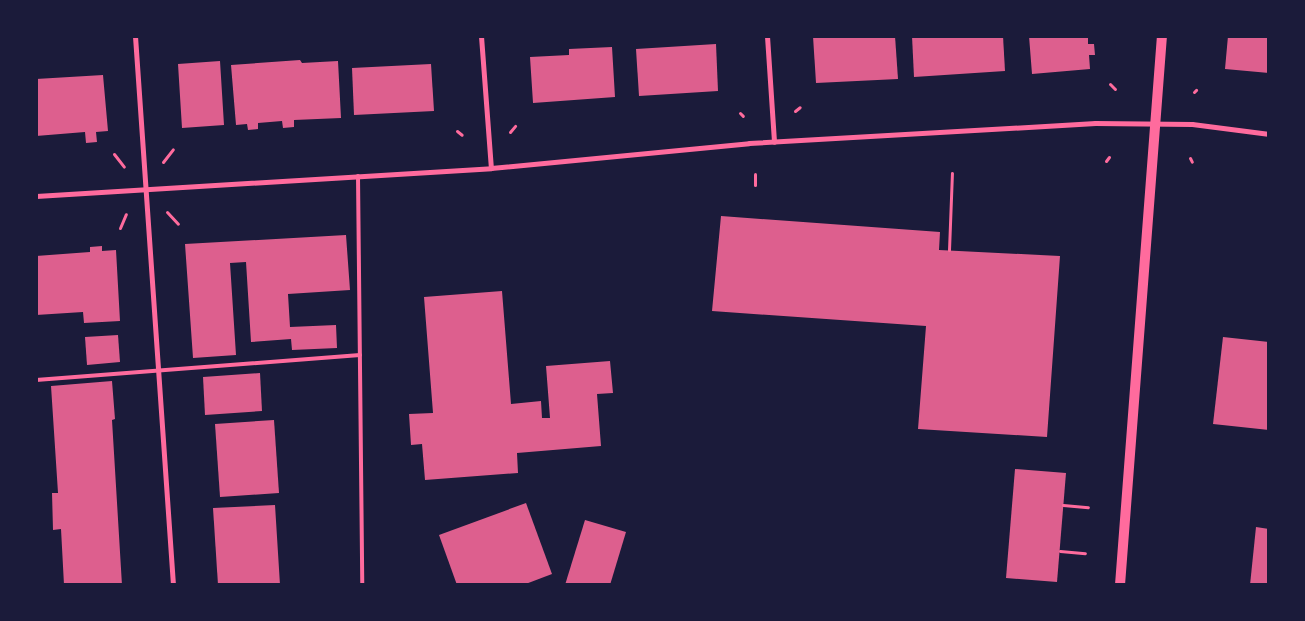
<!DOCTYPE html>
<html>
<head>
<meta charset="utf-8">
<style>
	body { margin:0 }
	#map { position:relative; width:1305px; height:621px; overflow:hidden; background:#1b1b3a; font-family:"PT Sans",sans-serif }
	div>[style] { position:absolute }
	.building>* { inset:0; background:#dd5f8e }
	.path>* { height:3px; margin:-1.5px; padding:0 1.5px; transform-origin:1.5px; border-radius:1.5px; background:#ff6b9d }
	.service>* { height:4px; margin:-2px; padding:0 2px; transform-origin:2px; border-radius:2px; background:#ff6b9d }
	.minor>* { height:5px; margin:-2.5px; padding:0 2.5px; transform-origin:2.5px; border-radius:2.5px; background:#ff6b9d }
	.secondary>* { height:10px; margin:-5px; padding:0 5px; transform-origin:5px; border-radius:5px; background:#ff6b9d }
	span { translate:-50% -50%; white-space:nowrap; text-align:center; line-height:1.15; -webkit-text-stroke:5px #1b1b3a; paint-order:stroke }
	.frame { position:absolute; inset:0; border:38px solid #1b1b3a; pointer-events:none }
</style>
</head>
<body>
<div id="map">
	<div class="building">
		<i style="clip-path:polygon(813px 36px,895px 36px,898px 79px,816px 83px)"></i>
		<i style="clip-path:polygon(912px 36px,1003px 36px,1005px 71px,914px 77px)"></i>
		<i style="clip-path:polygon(1029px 36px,1088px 36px,1088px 44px,1094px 44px,1095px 55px,1089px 55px,1090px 69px,1032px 74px)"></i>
		<i style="clip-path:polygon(1228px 36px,1269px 36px,1269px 73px,1225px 69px)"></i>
		<i style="clip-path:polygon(716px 44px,718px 91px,639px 96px,636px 49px)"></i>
		<i style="clip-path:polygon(612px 47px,615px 97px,533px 103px,530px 57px,569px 55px,569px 49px)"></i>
		<i style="clip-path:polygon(300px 60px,302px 63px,338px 61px,341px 118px,294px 120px,294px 127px,283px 128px,282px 121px,258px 123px,258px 129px,248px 130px,247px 124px,236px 125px,231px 65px)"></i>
		<i style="clip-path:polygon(220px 61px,224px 125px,182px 128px,178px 64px)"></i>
		<i style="clip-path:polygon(431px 64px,434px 111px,354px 115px,352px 68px)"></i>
		<i style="clip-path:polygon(103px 75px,108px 131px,96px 132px,97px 142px,86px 143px,85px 132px,36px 136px,36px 79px)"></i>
		<i style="clip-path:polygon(721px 216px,940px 232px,939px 250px,1060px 256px,1047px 437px,918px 429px,926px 326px,712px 311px)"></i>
		<i style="clip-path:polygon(346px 235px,350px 290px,288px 294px,290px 327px,336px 325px,337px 348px,292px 350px,291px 339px,251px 342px,246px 262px,230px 263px,236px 355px,193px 358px,185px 244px)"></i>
		<i style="clip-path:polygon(102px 246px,102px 251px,116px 250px,120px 321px,84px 323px,83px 312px,36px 315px,36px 256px,90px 252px,90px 247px)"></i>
		<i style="clip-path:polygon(502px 291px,511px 404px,541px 401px,542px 418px,550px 418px,546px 366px,610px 361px,613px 393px,597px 394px,601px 446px,517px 453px,518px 473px,425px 480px,422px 444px,411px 445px,409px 414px,433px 413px,424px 297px)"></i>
		<i style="clip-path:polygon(118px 335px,120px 362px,87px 365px,85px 337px)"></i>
		<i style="clip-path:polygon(1223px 337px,1269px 342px,1269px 430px,1213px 424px)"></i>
		<i style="clip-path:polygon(260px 373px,262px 411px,205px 415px,203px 377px)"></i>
		<i style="clip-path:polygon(112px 381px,115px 419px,112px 420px,122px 585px,64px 585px,61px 529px,53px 530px,52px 493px,58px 493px,51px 386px)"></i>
		<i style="clip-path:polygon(274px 420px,279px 493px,220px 497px,215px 424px)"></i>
		<i style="clip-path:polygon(1015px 469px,1066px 473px,1057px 582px,1006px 578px)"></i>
		<i style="clip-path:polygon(526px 503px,552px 574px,523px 585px,457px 585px,439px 535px)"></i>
		<i style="clip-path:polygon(275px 505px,280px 585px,218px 585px,213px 508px)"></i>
		<i style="clip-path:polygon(585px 520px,626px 532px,610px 585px,565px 585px)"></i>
		<i style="clip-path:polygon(1256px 527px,1269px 529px,1269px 585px,1250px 585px)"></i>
	</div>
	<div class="path">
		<i style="left:1110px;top:84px;width:7px;rotate:45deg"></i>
		<i style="left:1194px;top:92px;width:3px;rotate:-45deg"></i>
		<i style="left:795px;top:111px;width:6px;rotate:-39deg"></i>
		<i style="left:740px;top:113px;width:4px;rotate:45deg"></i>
		<i style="left:457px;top:131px;width:6px;rotate:39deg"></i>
		<i style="left:510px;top:132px;width:8px;rotate:-50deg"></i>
		<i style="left:114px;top:154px;width:16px;rotate:52deg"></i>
		<i style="left:1190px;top:158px;width:4px;rotate:63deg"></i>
		<i style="left:1106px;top:161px;width:5px;rotate:-53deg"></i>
		<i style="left:163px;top:162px;width:16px;rotate:-52deg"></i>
		<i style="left:755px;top:174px;width:11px;rotate:90deg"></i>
		<i style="left:167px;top:212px;width:16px;rotate:47deg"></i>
		<i style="left:120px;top:228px;width:15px;rotate:-67deg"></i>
		<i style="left:949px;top:250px;width:77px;rotate:-87.8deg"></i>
		<i style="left:1063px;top:505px;width:25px;rotate:5deg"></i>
		<i style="left:1060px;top:551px;width:25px;rotate:5deg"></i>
	</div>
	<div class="service">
		<i style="left:358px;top:176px;width:409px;rotate:89.4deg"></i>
		<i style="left:36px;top:380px;width:325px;rotate:-4.4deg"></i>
	</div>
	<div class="minor">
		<i style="left:135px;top:36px;width:550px;rotate:86.04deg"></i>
		<i style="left:481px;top:36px;width:132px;rotate:85.7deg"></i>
		<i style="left:767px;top:36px;width:106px;rotate:86.2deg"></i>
		<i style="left:36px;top:196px;width:456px;rotate:-3.5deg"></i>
		<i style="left:491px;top:168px;width:259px;rotate:-5.5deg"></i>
		<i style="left:749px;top:143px;width:347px;rotate:-3.3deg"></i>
		<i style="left:1095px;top:123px;width:97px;rotate:0.6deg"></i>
		<i style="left:1192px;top:124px;width:78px;rotate:7.4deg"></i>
	</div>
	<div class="secondary">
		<i style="left:1120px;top:585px;width:551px;rotate:-85.63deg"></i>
	</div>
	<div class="frame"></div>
</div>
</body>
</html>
